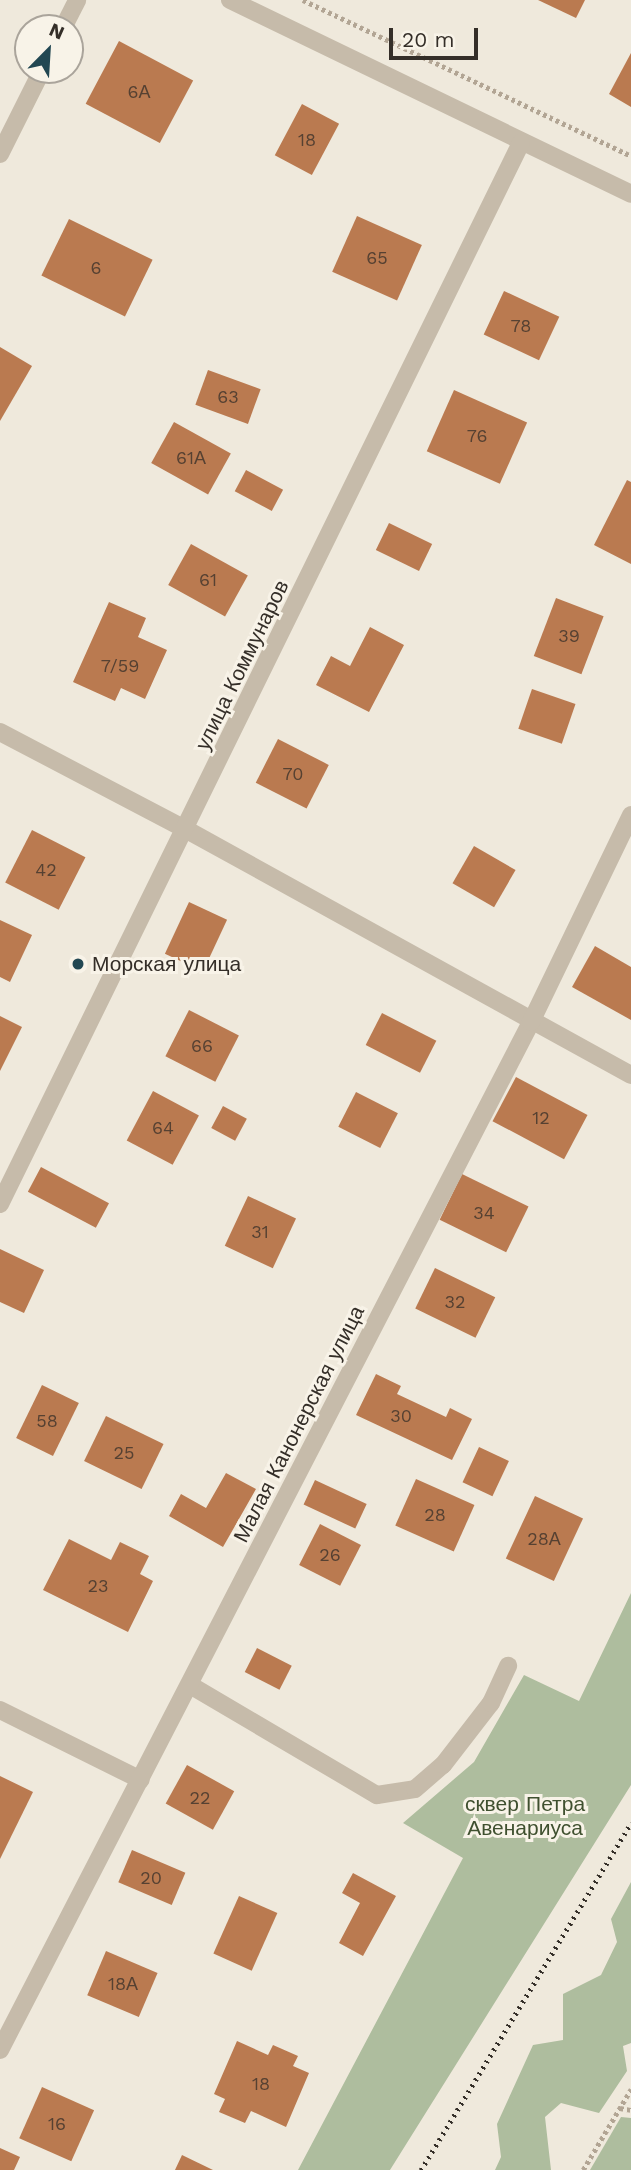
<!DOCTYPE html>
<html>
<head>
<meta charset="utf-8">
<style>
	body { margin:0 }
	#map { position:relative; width:631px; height:2170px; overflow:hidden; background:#efe9dc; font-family:"Work Sans",sans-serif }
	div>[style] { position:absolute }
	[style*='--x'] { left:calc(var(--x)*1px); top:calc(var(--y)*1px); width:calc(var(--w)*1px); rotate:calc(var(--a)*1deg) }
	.green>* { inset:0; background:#aebd9e }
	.building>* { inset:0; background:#ba7a50; transform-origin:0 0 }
	.path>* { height:4.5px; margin-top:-2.25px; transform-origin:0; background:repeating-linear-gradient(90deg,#b2a594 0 3.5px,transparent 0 7px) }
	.minor>* { height:18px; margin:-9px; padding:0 9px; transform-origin:9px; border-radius:9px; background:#c6bbaa }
	.rail>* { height:5px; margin-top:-2.5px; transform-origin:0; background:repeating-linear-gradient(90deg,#342e28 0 2px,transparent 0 7px) }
	.dots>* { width:19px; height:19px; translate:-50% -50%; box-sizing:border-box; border:4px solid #f8f3e8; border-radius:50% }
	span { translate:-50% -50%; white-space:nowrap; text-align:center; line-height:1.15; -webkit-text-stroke:6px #f8f3e8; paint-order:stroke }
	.number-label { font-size:18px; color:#564132 }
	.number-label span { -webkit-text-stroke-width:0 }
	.street-label { font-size:21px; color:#342e28 }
	.poi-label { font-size:21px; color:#342e28 }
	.left { translate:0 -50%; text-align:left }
	.park-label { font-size:21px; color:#3f502f }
	.north { position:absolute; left:14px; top:14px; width:70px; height:70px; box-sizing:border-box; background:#f8f3e8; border:2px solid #aaa49b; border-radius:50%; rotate:24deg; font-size:19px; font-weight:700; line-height:28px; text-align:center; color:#342e28 }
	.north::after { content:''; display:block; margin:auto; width:24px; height:32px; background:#224752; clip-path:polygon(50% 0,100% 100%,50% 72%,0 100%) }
	.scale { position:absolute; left:389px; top:28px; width:89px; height:32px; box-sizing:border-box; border:4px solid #342e28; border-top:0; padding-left:9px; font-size:21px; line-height:24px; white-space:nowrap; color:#342e28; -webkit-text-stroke:5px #f8f3e8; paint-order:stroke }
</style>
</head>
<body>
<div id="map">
	<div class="green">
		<i style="clip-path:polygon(631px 1593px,631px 1785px,390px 2170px,298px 2170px,463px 1858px,403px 1823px,474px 1762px,524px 1675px,579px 1701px)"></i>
		<i style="clip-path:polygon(631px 1882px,631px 2043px,623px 2046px,627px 2071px,599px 2113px,561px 2103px,545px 2117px,551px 2170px,495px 2170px,501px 2157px,497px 2124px,533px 2045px,563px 2040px,563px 1994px,601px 1975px,617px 1942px,611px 1919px)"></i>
		<i style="clip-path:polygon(621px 2117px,631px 2118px,631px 2170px,590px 2170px)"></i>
	</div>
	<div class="building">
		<i style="clip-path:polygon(538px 0,585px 0,576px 18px)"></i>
		<i style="left:119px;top:41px;width:84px;height:71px;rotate:28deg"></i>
		<i style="clip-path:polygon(631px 53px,631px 107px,609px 94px)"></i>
		<i style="left:302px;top:104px;width:42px;height:58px;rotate:28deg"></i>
		<i style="left:357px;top:216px;width:71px;height:61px;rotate:24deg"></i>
		<i style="left:69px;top:219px;width:93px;height:63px;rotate:26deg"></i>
		<i style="left:504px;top:291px;width:61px;height:48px;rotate:25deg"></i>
		<i style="clip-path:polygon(0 347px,32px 366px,0 421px)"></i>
		<i style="left:208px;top:370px;width:56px;height:37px;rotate:20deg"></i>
		<i style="left:454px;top:390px;width:80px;height:67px;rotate:24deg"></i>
		<i style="left:174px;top:422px;width:65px;height:47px;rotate:29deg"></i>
		<i style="left:246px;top:470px;width:42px;height:24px;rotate:28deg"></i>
		<i style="clip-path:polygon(627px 480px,631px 482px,631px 564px,594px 545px)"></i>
		<i style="left:389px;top:523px;width:48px;height:30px;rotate:26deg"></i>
		<i style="left:191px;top:544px;width:65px;height:47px;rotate:29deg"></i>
		<i style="left:556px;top:598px;width:51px;height:62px;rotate:21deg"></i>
		<i style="clip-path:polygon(109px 602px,146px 618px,138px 637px,167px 650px,145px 699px,121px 688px,115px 701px,73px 682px)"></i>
		<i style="clip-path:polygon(370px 627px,404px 645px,369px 712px,316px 685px,331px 656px,350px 666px)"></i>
		<i style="left:532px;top:689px;width:46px;height:42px;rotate:19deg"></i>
		<i style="left:278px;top:739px;width:57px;height:49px;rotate:27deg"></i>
		<i style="left:32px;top:830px;width:60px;height:59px;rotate:27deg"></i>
		<i style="left:474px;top:846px;width:48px;height:43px;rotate:30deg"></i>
		<i style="left:189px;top:902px;width:42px;height:57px;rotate:25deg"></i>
		<i style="clip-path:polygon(0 920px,32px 935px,10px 982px,0 977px)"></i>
		<i style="clip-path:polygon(595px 946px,631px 967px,631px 1020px,572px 987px)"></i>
		<i style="left:189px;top:1010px;width:56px;height:52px;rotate:27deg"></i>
		<i style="left:382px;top:1013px;width:61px;height:36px;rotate:27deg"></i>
		<i style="clip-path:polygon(0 1016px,22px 1027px,0 1071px)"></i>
		<i style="left:516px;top:1077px;width:81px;height:50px;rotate:28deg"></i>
		<i style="left:153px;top:1091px;width:52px;height:56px;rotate:28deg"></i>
		<i style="left:356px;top:1092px;width:47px;height:39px;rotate:27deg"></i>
		<i style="left:223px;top:1106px;width:27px;height:25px;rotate:28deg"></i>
		<i style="left:41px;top:1167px;width:77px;height:28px;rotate:28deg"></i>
		<i style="left:462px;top:1174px;width:74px;height:51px;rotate:26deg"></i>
		<i style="left:248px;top:1196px;width:53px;height:55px;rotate:25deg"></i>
		<i style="clip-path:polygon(0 1249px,44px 1270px,24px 1313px,0 1302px)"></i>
		<i style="left:435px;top:1268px;width:67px;height:45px;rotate:26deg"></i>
		<i style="clip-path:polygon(376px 1374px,401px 1386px,397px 1394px,446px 1417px,450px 1408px,472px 1419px,452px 1460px,356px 1415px)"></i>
		<i style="left:42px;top:1385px;width:41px;height:59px;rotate:26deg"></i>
		<i style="left:106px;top:1416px;width:64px;height:50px;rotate:26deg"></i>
		<i style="left:479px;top:1447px;width:33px;height:39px;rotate:25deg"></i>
		<i style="clip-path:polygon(226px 1473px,256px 1489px,223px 1547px,169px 1516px,181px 1494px,206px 1508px)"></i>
		<i style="left:416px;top:1479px;width:64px;height:51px;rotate:24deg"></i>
		<i style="left:315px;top:1480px;width:57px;height:27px;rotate:25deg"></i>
		<i style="left:535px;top:1496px;width:53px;height:69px;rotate:25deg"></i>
		<i style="left:320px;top:1524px;width:46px;height:46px;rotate:27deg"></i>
		<i style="clip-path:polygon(69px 1539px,111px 1560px,120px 1542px,149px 1556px,140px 1574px,153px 1581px,128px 1632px,43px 1590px)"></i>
		<i style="left:257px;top:1648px;width:39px;height:27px;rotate:27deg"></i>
		<i style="left:187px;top:1765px;width:54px;height:44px;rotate:29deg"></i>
		<i style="clip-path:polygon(0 1776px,33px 1792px,0 1859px)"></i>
		<i style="left:132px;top:1850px;width:58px;height:35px;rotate:23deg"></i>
		<i style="clip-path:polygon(353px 1873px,396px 1896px,363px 1956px,339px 1943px,360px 1903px,342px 1893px)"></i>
		<i style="left:239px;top:1896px;width:42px;height:63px;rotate:24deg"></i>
		<i style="left:106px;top:1951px;width:56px;height:48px;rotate:23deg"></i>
		<i style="clip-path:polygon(237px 2041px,268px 2055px,273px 2045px,298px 2056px,293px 2066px,309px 2073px,286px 2127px,251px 2111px,245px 2123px,219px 2112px,225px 2099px,214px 2094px)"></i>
		<i style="left:42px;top:2087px;width:57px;height:56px;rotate:24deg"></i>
		<i style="clip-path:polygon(0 2148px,20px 2157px,14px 2170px,0 2170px)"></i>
		<i style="clip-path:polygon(182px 2155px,213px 2170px,175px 2170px)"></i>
	</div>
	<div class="path">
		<i style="--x:303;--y:0;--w:363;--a:25.4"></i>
		<i style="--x:620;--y:2108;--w:11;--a:10"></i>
		<i style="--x:583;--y:2170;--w:94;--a:-59.3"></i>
	</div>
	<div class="minor">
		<i style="--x:230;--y:0;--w:445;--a:25.8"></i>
		<i style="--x:63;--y:28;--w:31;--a:-63"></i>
		<i style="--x:0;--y:154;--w:94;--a:-63.4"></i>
		<i style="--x:0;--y:732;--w:211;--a:27.7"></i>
		<i style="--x:187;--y:830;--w:507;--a:28.89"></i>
		<i style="--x:0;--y:1204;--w:1182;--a:-63.85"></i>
		<i style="--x:190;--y:1685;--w:217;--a:30.5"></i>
		<i style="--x:377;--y:1795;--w:38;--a:-9"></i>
		<i style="--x:415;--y:1789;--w:37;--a:-41"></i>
		<i style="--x:443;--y:1765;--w:78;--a:-52.3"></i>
		<i style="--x:491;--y:1703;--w:41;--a:-65.3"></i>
		<i style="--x:0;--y:1710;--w:157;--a:26.4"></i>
		<i style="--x:0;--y:2050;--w:1157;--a:-62.68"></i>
		<i style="--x:531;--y:1022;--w:230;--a:-64.2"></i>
	</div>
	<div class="rail">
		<i style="--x:421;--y:2170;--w:406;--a:-58.8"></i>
	</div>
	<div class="dots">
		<i style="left:78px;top:964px;background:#224752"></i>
	</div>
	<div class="number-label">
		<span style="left:139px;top:92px">6А</span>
		<span style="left:307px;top:140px">18</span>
		<span style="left:377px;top:258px">65</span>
		<span style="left:96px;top:268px">6</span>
		<span style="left:521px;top:326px">78</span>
		<span style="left:228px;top:397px">63</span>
		<span style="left:477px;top:436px">76</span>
		<span style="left:191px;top:458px">61А</span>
		<span style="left:208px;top:580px">61</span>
		<span style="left:569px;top:636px">39</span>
		<span style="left:120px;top:666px">7/59</span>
		<span style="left:293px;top:774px">70</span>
		<span style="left:46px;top:870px">42</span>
		<span style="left:202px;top:1046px">66</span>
		<span style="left:541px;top:1118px">12</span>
		<span style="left:163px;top:1128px">64</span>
		<span style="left:484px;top:1213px">34</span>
		<span style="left:260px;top:1232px">31</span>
		<span style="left:455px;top:1302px">32</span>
		<span style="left:401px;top:1416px">30</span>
		<span style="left:47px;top:1421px">58</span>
		<span style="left:124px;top:1453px">25</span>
		<span style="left:435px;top:1515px">28</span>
		<span style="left:544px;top:1539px">28А</span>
		<span style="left:330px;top:1555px">26</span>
		<span style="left:98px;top:1586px">23</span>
		<span style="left:200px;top:1798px">22</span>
		<span style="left:151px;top:1878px">20</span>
		<span style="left:123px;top:1984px">18А</span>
		<span style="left:261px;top:2084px">18</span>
		<span style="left:57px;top:2124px">16</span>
	</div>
	<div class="street-label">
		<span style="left:242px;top:665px;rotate:-64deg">улица Коммунаров</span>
		<span style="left:299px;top:1424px;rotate:-63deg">Малая Канонерская улица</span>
	</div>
	<div class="poi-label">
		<span class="left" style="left:92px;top:964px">Морская улица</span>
	</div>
	<div class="park-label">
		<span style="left:525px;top:1816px">сквер Петра<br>Авенариуса</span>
	</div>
	<div class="north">N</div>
	<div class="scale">20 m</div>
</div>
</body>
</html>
